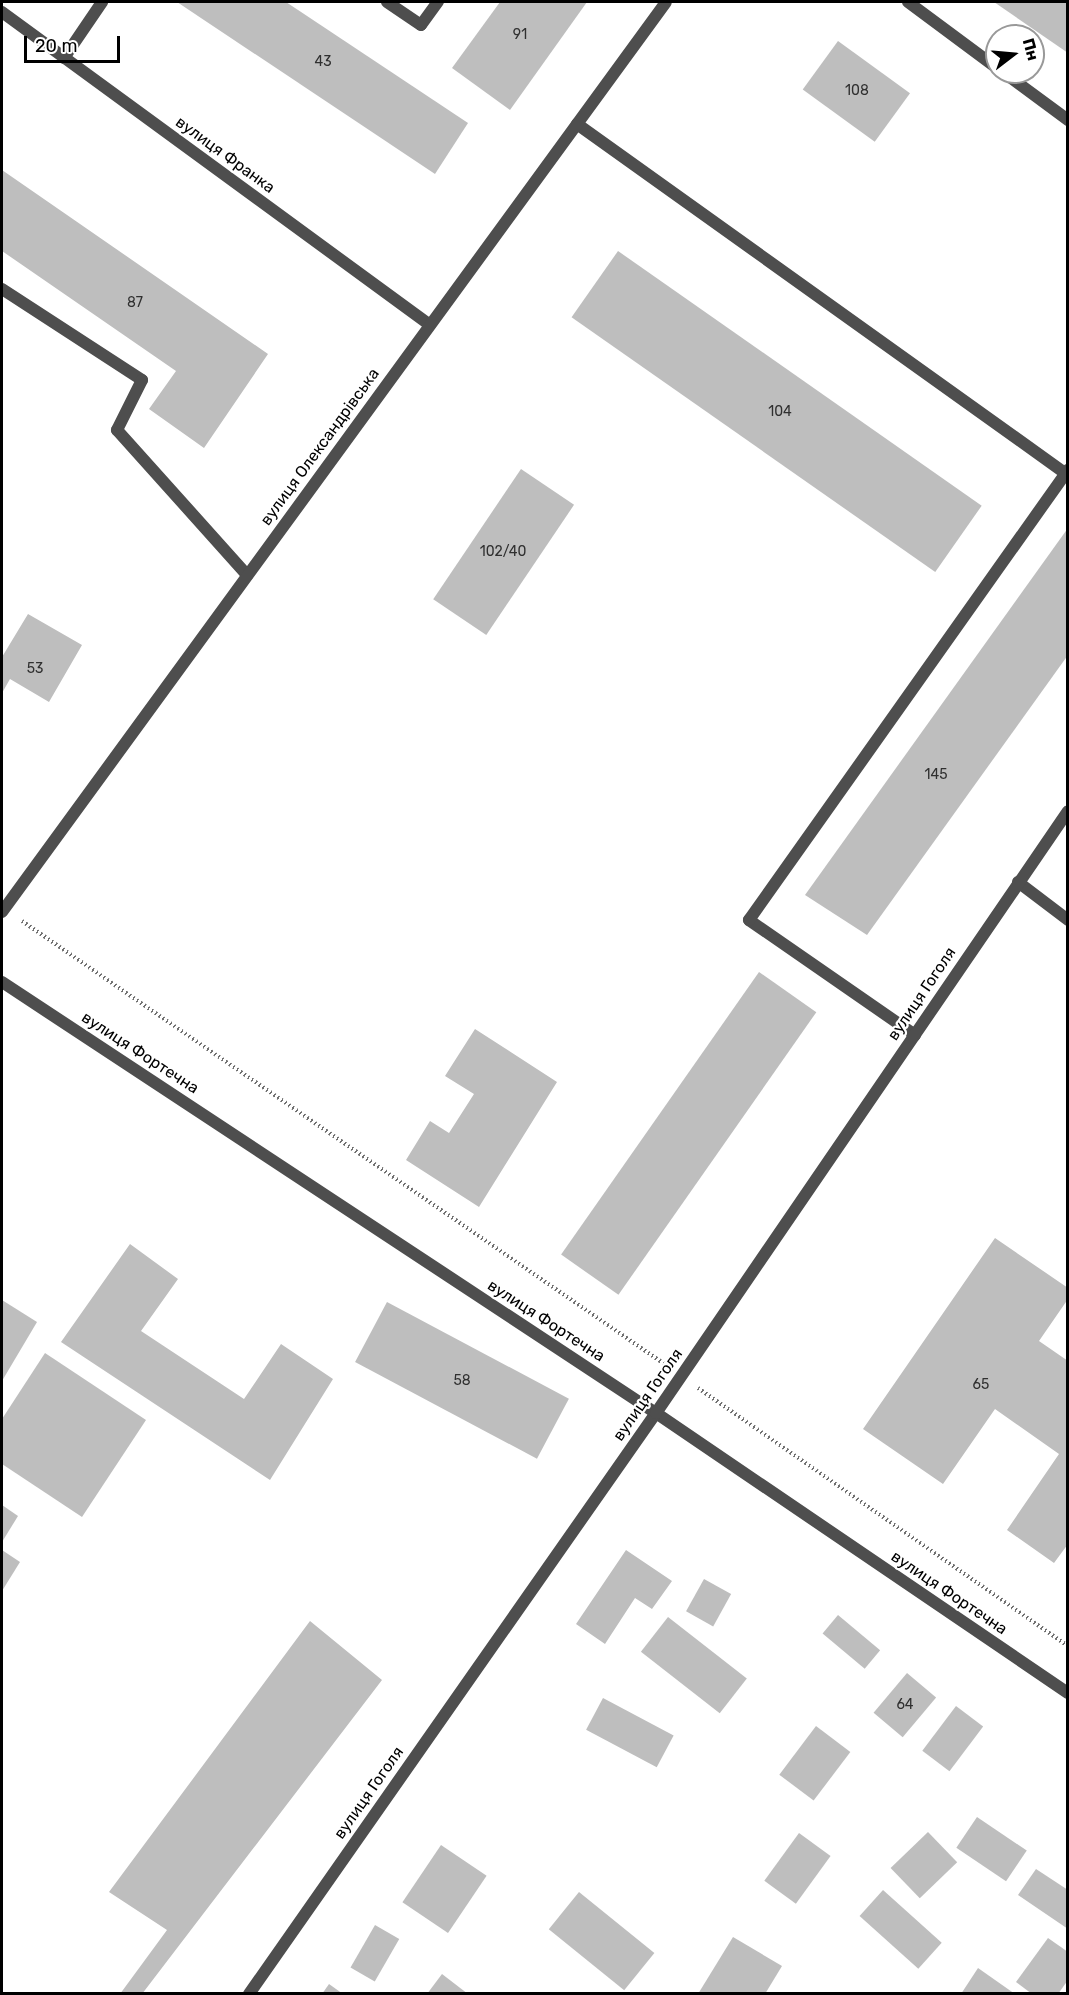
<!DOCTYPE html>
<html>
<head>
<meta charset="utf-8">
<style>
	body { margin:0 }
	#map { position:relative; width:1069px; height:1995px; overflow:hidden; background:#fff; font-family:Rubik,sans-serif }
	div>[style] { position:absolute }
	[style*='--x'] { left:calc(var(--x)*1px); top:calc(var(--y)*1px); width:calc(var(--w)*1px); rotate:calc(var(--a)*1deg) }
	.building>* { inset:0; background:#bebebe; transform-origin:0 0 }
	.path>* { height:4px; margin-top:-2px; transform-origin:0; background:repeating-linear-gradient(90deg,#707070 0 1.5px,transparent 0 4.5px) }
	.service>* { height:12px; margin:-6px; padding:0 6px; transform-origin:6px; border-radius:6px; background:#4e4e4e }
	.minor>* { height:12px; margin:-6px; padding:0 6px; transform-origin:6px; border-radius:6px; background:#4e4e4e }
	.tertiary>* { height:12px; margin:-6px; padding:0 6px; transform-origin:6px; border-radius:6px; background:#4e4e4e }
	span { translate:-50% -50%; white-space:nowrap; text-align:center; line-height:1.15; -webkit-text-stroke:4.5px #fff; paint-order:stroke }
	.number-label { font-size:14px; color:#303030 }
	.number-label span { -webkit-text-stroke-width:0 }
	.street-label { font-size:16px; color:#000 }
	.frame { position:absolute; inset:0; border:3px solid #000; pointer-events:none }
	.north { position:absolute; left:985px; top:24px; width:60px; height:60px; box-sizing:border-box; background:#fff; border:2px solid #999; border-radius:50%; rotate:74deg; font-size:16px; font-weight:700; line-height:24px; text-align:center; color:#000 }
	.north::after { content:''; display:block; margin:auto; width:21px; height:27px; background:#000; clip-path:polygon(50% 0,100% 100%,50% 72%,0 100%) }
	.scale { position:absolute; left:24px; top:36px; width:96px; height:27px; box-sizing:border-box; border:3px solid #000; border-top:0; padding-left:8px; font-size:18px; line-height:21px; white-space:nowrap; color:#000; -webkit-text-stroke:4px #fff; paint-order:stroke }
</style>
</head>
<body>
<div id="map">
	<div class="building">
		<i style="clip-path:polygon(177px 2px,286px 2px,468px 123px,435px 174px)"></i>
		<i style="clip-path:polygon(500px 2px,587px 2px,510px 110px,452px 68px)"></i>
		<i style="clip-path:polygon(994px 2px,1068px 2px,1068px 53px)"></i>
		<i style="left:838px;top:41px;width:89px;height:60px;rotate:36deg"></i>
		<i style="clip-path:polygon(2px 170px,268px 354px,204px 448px,149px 409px,176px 371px,2px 251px)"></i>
		<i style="left:618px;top:251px;width:444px;height:81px;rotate:35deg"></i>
		<i style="left:521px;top:469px;width:64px;height:157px;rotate:34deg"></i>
		<i style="clip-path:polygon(1068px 528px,1068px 655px,867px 935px,805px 895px)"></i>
		<i style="clip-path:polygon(28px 614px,82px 645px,49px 702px,10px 679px,2px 693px,2px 657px)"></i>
		<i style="left:759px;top:972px;width:70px;height:345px;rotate:35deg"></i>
		<i style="clip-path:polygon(475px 1029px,557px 1082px,479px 1207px,406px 1160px,430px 1121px,449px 1133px,474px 1094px,445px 1076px)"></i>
		<i style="clip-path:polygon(995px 1238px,1068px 1288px,1068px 1299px,1039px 1341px,1068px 1361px,1068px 1544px,1054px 1563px,1007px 1530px,1059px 1454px,995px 1409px,943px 1484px,863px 1429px)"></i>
		<i style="clip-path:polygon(130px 1244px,178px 1279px,141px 1331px,244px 1399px,281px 1344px,333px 1379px,270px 1480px,61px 1342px)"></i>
		<i style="clip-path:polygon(2px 1300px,37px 1322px,2px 1381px)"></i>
		<i style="left:387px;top:1302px;width:206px;height:68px;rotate:28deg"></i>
		<i style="clip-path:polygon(45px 1353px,146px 1420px,82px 1517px,2px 1464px,2px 1419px)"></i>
		<i style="clip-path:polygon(2px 1505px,18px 1516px,2px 1542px)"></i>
		<i style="clip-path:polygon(2px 1550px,20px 1562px,2px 1591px)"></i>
		<i style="clip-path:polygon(626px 1550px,672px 1581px,652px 1609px,635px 1598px,605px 1644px,576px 1624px)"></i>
		<i style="left:704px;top:1579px;width:31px;height:37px;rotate:29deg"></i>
		<i style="left:838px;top:1615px;width:55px;height:24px;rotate:40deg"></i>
		<i style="left:668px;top:1617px;width:100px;height:44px;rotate:38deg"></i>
		<i style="clip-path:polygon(310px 1621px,382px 1680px,142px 1994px,120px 1994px,167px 1930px,109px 1892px)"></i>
		<i style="left:907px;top:1673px;width:38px;height:52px;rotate:40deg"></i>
		<i style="left:603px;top:1698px;width:80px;height:36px;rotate:28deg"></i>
		<i style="left:956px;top:1706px;width:34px;height:56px;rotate:37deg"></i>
		<i style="left:816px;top:1726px;width:43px;height:61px;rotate:37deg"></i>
		<i style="left:977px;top:1817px;width:60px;height:37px;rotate:34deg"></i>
		<i style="left:928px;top:1832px;width:42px;height:52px;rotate:46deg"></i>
		<i style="left:799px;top:1833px;width:39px;height:59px;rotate:36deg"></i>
		<i style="left:441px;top:1845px;width:55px;height:69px;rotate:34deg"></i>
		<i style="clip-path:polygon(1036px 1869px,1068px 1890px,1068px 1929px,1018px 1895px)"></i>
		<i style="left:883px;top:1890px;width:79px;height:35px;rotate:42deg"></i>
		<i style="left:579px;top:1892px;width:97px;height:48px;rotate:39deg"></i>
		<i style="left:375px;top:1925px;width:28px;height:49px;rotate:30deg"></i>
		<i style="clip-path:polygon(733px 1937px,782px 1966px,765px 1994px,698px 1994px)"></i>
		<i style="clip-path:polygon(1048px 1938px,1068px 1952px,1068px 1980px,1058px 1994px,1032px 1994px,1016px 1982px)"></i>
		<i style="clip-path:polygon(978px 1968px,1015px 1994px,961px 1994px)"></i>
		<i style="clip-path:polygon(442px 1974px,468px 1994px,427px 1994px)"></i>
		<i style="clip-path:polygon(329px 1984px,343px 1994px,322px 1994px)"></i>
	</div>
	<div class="path">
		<i style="--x:22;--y:921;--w:779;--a:34.59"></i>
		<i style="--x:698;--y:1388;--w:451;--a:34.9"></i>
	</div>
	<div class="service">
		<i style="--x:387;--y:2;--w:41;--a:34.1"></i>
		<i style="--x:421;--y:25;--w:29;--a:-54"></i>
		<i style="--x:908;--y:2;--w:111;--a:36.6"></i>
		<i style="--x:64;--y:58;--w:68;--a:-55.8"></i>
		<i style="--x:1003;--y:72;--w:81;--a:36.4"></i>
		<i style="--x:577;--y:124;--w:600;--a:35.57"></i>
		<i style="--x:2;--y:289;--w:167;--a:33"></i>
		<i style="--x:142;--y:380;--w:56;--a:116.6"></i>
		<i style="--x:117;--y:430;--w:195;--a:48.1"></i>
		<i style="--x:1018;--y:882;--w:63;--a:37.2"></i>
		<i style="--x:915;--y:1035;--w:202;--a:-145.3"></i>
		<i style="--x:749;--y:920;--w:552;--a:-54.67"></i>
	</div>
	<div class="minor">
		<i style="--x:2;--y:12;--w:530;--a:36.18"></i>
		<i style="--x:2;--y:912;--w:1126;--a:-53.88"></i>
	</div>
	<div class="tertiary">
		<i style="--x:2;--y:982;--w:783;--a:33.39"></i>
		<i style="--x:656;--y:1413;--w:498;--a:34.2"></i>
		<i style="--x:249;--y:1994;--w:709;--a:-54.99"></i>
		<i style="--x:656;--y:1413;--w:729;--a:-55.61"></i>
	</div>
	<div class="number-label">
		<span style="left:520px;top:35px">91</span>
		<span style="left:323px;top:62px">43</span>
		<span style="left:857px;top:91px">108</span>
		<span style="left:135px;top:303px">87</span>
		<span style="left:780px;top:412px">104</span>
		<span style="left:503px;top:552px">102/40</span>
		<span style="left:35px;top:669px">53</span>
		<span style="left:936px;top:775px">145</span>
		<span style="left:462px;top:1381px">58</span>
		<span style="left:981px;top:1385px">65</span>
		<span style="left:905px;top:1705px">64</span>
	</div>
	<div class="street-label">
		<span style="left:225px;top:155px;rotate:36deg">вулиця Франка</span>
		<span style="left:320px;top:447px;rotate:-54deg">вулиця Олександрівська</span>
		<span style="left:922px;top:994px;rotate:-56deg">вулиця Гоголя</span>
		<span style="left:140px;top:1053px;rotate:33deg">вулиця Фортечна</span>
		<span style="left:546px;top:1321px;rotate:33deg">вулиця Фортечна</span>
		<span style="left:648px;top:1395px;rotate:-55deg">вулиця Гоголя</span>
		<span style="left:949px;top:1593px;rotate:34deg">вулиця Фортечна</span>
		<span style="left:369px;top:1793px;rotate:-55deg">вулиця Гоголя</span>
	</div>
	<div class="frame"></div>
	<div class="north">Пн</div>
	<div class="scale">20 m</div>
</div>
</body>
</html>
